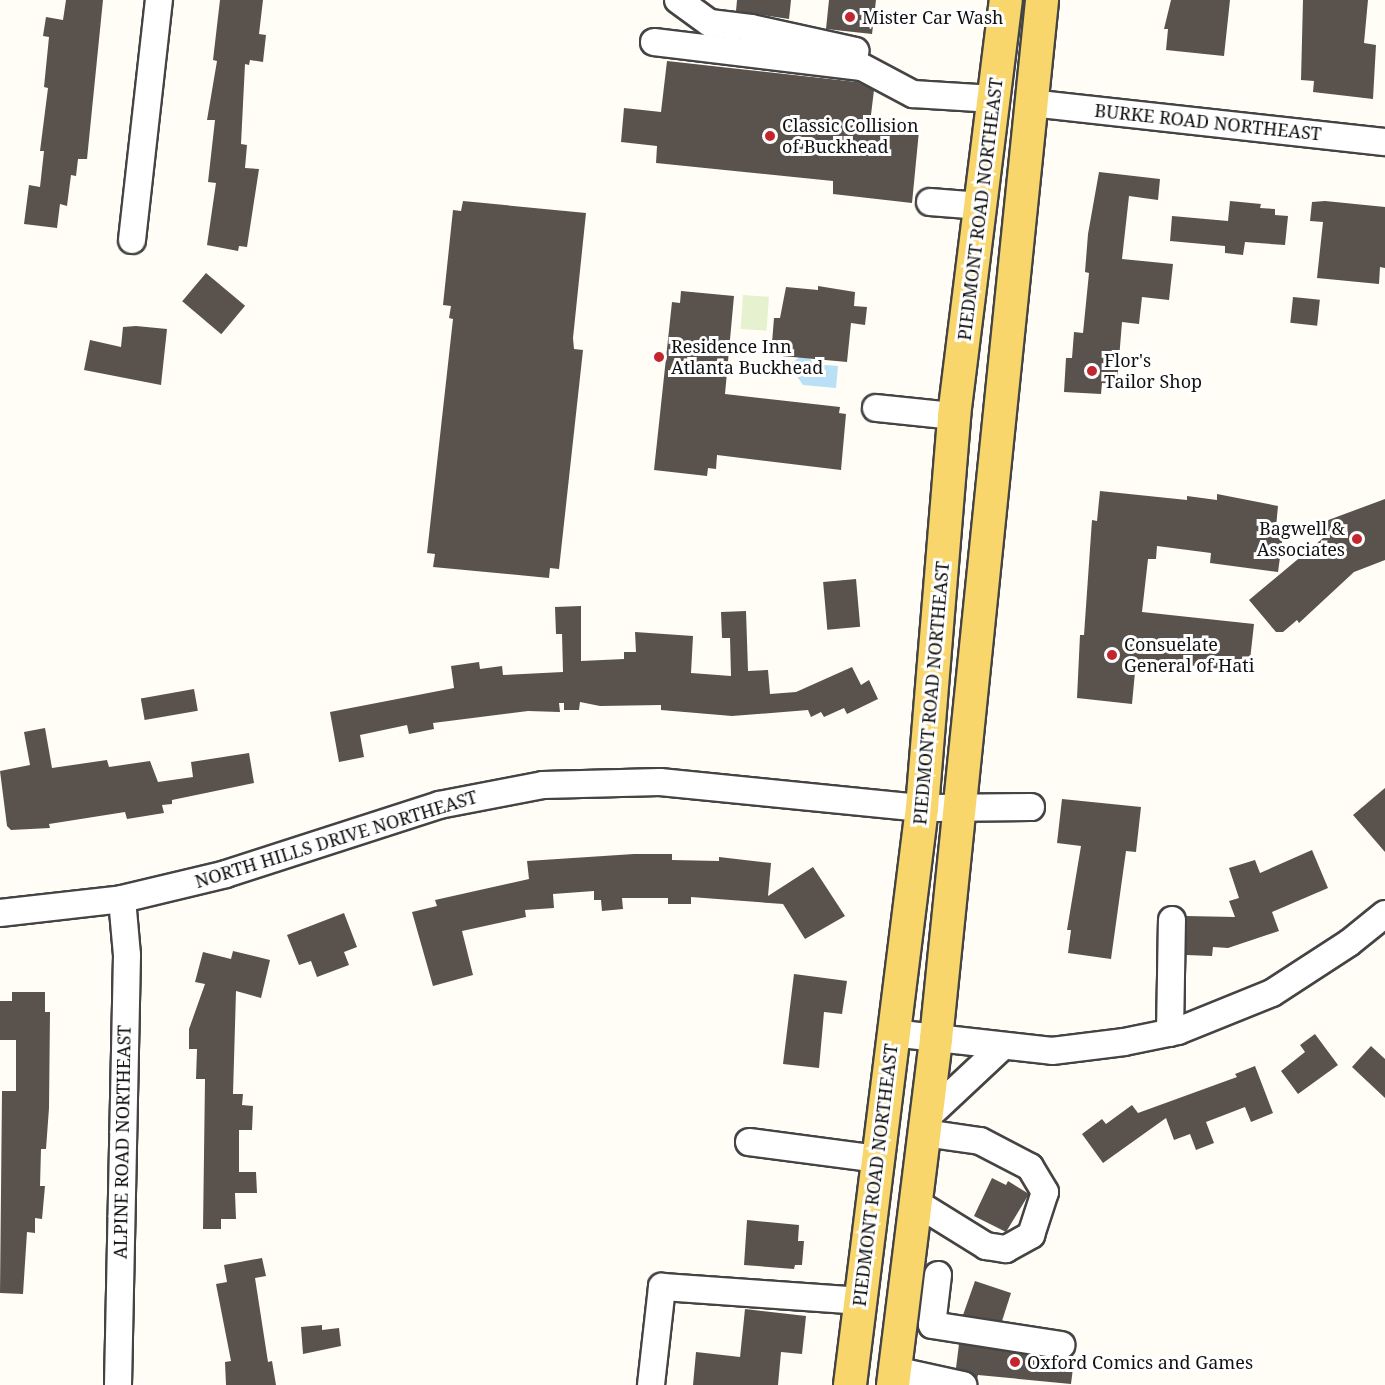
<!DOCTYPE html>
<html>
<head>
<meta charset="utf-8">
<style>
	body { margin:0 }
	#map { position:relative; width:1385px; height:1385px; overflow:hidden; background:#fffdf5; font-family:"Noto Serif",serif }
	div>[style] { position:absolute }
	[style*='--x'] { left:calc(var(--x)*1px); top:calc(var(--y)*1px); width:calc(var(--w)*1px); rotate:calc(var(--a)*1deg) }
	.pitch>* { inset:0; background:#e6f2cf; transform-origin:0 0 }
	.water>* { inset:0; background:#b9e0f7 }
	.building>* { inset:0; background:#5a524d; transform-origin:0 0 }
	.roads { filter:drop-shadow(2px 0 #444) drop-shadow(-2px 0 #444) drop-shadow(0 2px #444) drop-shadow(0 -2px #444) }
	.minor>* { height:26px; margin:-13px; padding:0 13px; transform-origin:13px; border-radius:13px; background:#fff }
	.major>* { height:32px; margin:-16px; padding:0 16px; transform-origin:16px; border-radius:16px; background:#f9d66b }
	.dots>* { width:16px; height:16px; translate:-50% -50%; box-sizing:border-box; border:3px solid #fff; border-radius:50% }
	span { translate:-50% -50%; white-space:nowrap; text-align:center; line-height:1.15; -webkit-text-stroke:6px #fff; paint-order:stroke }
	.poi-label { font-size:18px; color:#111 }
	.left { translate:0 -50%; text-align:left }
	.right { translate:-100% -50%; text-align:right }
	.street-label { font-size:18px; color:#111 }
</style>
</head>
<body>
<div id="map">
	<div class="pitch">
		<i style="left:743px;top:295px;width:26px;height:34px;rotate:4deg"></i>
	</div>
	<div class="water">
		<i style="clip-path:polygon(801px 356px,809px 356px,813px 364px,838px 366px,836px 388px,803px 385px,789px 365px)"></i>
	</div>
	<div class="building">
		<i style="clip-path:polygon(66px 0,103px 0,87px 159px,78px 159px,76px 176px,71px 175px,67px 206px,60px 204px,57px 228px,24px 224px,29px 185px,40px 187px,44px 151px,40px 151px,48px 88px,44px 87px,49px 37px,43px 36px,46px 17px,63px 20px)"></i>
		<i style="clip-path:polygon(220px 0,263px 0,259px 34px,266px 35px,263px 62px,250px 60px,249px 65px,245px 64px,241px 144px,247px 145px,245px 168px,259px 169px,247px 247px,239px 246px,238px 251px,207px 245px,216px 183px,208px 182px,215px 120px,207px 120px,217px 61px,213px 60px)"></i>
		<i style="clip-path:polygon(737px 0,791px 0,789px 19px,736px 11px)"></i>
		<i style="clip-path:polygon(829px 0,876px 0,872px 34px,826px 29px)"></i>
		<i style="clip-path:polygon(1171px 0,1230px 0,1224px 56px,1166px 50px,1168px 29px,1164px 29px)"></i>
		<i style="clip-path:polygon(1303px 0,1368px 0,1364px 43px,1376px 45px,1373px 99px,1313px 92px,1314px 81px,1301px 80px)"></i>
		<i style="clip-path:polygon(667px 61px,857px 82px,874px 90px,870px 123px,919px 131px,912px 203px,833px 194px,833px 181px,656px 163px,657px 146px,621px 142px,624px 108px,661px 112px)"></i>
		<i style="clip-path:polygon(1099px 172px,1160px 179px,1158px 200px,1129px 196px,1122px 259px,1173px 264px,1169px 300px,1142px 297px,1139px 324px,1122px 322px,1117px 384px,1102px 383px,1101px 394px,1064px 392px,1066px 358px,1072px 358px,1074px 332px,1083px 333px,1089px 273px,1085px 272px,1088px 234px)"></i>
		<i style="clip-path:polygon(463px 201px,586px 213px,573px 338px,574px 349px,583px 350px,559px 569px,550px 568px,549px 578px,433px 567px,435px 554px,427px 553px,453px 319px,449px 318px,451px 306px,443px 305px,453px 210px,461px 211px)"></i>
		<i style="clip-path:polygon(1230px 201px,1261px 204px,1260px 208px,1275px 209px,1275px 215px,1288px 216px,1285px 245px,1245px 242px,1243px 255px,1225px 253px,1225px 246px,1170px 241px,1172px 216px,1228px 221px)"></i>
		<i style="clip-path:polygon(1325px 201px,1385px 207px,1385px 268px,1380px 267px,1379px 284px,1317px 278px,1323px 222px,1310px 221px,1312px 202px)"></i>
		<i style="left:206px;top:273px;width:51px;height:37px;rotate:40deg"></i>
		<i style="clip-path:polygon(818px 286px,855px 292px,854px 306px,867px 307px,865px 325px,851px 323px,847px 362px,771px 355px,774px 318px,780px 318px,786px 287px,818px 290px)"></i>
		<i style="clip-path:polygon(681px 291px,734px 296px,725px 394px,840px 407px,839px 413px,846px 414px,841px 470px,717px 455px,716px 469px,708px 468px,707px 476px,654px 470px,672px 302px,680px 303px)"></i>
		<i style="left:1293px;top:297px;width:27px;height:26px;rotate:6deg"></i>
		<i style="clip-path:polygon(136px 326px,167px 329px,161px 385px,84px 370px,90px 340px,121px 347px,123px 327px)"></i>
		<i style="clip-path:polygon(1100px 491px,1187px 500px,1187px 496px,1217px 500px,1217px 494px,1278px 506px,1276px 527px,1284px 528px,1278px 572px,1210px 563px,1211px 553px,1157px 546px,1156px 559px,1148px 559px,1142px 612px,1254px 624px,1249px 669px,1225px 666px,1224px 670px,1146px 659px,1145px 673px,1135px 672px,1132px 704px,1077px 698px,1080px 635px,1084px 635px,1092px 520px,1097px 521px)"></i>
		<i style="clip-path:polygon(1385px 499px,1385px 560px,1354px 572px,1299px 623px,1297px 620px,1283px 632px,1276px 632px,1249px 600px,1328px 534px,1323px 522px)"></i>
		<i style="left:856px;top:579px;width:48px;height:33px;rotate:85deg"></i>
		<i style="clip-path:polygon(581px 606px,581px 661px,624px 659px,624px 652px,636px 652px,635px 632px,693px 636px,691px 673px,731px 676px,730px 638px,722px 638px,721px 612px,746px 611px,748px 671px,768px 670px,770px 694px,796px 692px,852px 667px,861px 685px,869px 680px,878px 699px,847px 714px,844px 708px,824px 717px,821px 712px,811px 717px,808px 710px,732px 716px,661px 710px,661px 705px,600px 706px,580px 702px,579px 710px,564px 710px,564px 703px,559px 703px,560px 712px,528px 711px,433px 723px,434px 729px,409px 734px,407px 725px,360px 735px,364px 757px,339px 762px,330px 712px,454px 688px,451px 666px,479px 662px,480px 669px,502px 666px,503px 675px,563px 672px,562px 634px,556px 634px,555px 607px)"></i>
		<i style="left:194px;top:689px;width:22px;height:54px;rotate:80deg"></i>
		<i style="clip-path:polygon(45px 728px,52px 768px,107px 760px,109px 767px,150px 761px,158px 782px,193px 777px,191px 762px,249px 753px,254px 783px,172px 800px,172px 804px,162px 805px,164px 813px,127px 819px,125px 812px,49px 824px,50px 828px,11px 830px,7px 826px,0 771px,30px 765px,24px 732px)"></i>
		<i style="clip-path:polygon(1385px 788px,1385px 852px,1353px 815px)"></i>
		<i style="clip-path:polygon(1062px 799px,1141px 807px,1136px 852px,1126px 851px,1111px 959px,1068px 953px,1071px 930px,1067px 930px,1081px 846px,1057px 843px)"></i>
		<i style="clip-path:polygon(1312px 850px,1328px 888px,1272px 912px,1279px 931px,1228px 948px,1213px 947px,1212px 956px,1186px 955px,1186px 916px,1235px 917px,1229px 901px,1239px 898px,1229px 868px,1255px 860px,1260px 873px)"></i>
		<i style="clip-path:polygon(634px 854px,672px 854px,672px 860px,719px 861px,719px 857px,771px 863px,768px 896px,813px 867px,845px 916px,805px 939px,783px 904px,691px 897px,691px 904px,668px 904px,668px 898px,622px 898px,623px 909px,602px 911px,601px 900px,594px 900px,594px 891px,553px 894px,554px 908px,525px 910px,526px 917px,462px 931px,473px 975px,433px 986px,412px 912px,437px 906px,435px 900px,529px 879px,527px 861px)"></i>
		<i style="clip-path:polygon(344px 913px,357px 947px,344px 952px,349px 965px,317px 977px,311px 961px,299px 965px,287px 935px)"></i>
		<i style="clip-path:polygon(233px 951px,270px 960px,261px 998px,236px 991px,233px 1094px,243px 1094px,242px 1105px,253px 1106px,252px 1130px,239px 1130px,239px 1172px,256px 1172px,257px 1193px,235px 1193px,236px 1219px,221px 1219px,221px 1229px,203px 1229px,205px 1079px,196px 1079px,197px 1049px,189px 1049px,189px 1029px,205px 984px,195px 982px,203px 952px,231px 959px)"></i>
		<i style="clip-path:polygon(794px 974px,847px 981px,842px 1014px,824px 1012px,819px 1068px,783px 1064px)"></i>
		<i style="clip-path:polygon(12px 992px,45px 992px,45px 1012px,50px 1012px,49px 1108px,46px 1149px,41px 1149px,40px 1186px,45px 1186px,42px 1219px,35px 1218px,35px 1233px,27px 1232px,23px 1294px,0 1293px,2px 1091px,16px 1091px,16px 1040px,0 1040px,0 1001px,12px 1001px)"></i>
		<i style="clip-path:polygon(1315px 1034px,1338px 1065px,1298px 1094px,1281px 1071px,1305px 1052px,1300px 1045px)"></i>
		<i style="clip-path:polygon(1371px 1046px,1385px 1059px,1385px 1098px,1352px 1067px)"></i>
		<i style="clip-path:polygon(1255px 1066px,1273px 1113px,1251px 1122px,1245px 1107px,1206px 1122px,1214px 1143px,1196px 1150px,1190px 1134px,1174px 1140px,1166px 1118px,1103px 1163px,1082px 1134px,1102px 1119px,1106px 1124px,1132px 1105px,1138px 1113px,1237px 1077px,1235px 1074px)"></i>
		<i style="clip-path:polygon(992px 1178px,1006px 1185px,1008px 1181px,1029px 1194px,1006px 1232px,974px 1216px)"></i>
		<i style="clip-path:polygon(747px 1220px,799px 1225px,798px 1241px,804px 1241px,802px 1265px,795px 1265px,794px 1269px,744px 1265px)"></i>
		<i style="clip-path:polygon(262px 1258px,266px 1276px,255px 1278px,268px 1362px,272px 1361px,276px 1385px,226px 1385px,225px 1362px,231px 1361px,216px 1284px,227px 1282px,224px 1265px)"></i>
		<i style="clip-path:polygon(975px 1281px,1011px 1293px,1002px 1321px,963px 1315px)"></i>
		<i style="clip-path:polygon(745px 1309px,806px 1316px,802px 1354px,781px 1352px,778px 1385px,693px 1385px,696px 1352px,740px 1357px)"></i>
		<i style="clip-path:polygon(322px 1325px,322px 1330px,339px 1328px,341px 1346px,303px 1354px,301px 1327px)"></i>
		<i style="clip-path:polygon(959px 1344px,1074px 1360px,1071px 1384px,978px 1375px,977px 1379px,973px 1374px,956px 1368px)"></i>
	</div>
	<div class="roads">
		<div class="minor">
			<i style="--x:678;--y:0;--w:39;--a:36"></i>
			<i style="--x:710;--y:23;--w:41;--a:7"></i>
			<i style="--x:751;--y:28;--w:107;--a:12.4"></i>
			<i style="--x:654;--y:42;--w:209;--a:6.9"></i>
			<i style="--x:862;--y:67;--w:58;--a:27.9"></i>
			<i style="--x:913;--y:94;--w:81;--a:3.5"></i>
			<i style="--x:1031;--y:103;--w:356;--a:6.3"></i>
			<i style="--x:930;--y:202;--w:51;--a:4.5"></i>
			<i style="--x:132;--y:240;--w:242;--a:-83.6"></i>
			<i style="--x:876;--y:408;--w:78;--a:5.9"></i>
			<i style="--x:0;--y:913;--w:123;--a:-6.5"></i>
			<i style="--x:122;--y:899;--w:107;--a:-13.5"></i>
			<i style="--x:226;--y:874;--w:224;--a:-17.9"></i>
			<i style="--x:439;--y:805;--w:106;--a:-10.9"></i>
			<i style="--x:543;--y:785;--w:117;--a:-1.5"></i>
			<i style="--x:660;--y:782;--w:263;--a:5.7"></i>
			<i style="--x:922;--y:808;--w:109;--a:-0.5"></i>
			<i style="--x:892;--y:1033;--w:161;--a:6.4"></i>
			<i style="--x:1052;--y:1051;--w:73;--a:-7.1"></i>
			<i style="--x:1124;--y:1042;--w:55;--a:-11.5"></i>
			<i style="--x:1178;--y:1031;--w:101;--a:-22"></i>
			<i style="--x:1272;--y:993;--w:92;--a:-33"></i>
			<i style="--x:1349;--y:943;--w:46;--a:-38.9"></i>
			<i style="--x:1170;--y:1033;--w:113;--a:-89"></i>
			<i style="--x:926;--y:1118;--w:105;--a:-43.1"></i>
			<i style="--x:749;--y:1142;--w:131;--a:7.5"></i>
			<i style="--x:915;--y:1202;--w:84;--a:31.8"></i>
			<i style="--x:986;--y:1246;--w:20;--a:9"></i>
			<i style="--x:1006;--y:1249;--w:29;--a:-29"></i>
			<i style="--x:1031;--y:1235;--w:45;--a:-72"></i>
			<i style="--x:1045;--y:1192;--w:29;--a:-121"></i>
			<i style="--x:1030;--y:1167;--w:56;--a:-152.5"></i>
			<i style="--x:980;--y:1141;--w:57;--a:-171.9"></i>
			<i style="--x:938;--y:1275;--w:50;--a:96.8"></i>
			<i style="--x:932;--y:1325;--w:131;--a:8.8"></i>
			<i style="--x:894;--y:1370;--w:71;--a:12.3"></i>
			<i style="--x:118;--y:1385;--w:430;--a:-88.8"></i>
			<i style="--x:127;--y:955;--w:56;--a:-95.1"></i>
			<i style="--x:651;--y:1385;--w:99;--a:-83.6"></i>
			<i style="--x:662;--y:1287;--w:198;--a:4"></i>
		</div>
		<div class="major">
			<i style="--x:850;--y:1385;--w:581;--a:-82.89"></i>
			<i style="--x:922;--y:808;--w:393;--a:-85.3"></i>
			<i style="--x:954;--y:416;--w:419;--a:-82.9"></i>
			<i style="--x:893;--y:1385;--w:349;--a:-82.9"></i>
			<i style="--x:936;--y:1039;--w:1044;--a:-84.17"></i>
		</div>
	</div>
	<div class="dots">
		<i style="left:850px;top:17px;background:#c4262e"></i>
		<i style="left:770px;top:136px;background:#c4262e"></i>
		<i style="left:659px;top:357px;background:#c4262e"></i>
		<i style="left:1092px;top:371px;background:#c4262e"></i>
		<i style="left:1357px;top:539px;background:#c4262e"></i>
		<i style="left:1112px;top:655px;background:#c4262e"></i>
		<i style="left:1015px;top:1362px;background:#c4262e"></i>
	</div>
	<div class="poi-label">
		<span class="left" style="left:862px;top:17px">Mister Car Wash</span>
		<span class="left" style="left:782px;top:136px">Classic Collision<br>of Buckhead</span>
		<span class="left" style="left:671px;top:357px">Residence Inn<br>Atlanta Buckhead</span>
		<span class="left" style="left:1104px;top:371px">Flor's<br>Tailor Shop</span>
		<span class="right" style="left:1345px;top:539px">Bagwell &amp;<br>Associates</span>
		<span class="left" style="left:1124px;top:655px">Consuelate<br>General of Hati</span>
		<span class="left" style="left:1027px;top:1362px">Oxford Comics and Games</span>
	</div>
	<div class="street-label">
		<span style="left:1208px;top:122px;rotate:6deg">BURKE ROAD NORTHEAST</span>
		<span style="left:980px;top:209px;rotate:-83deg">PIEDMONT ROAD NORTHEAST</span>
		<span style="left:931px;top:693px;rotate:-85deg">PIEDMONT ROAD NORTHEAST</span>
		<span style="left:336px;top:839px;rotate:-17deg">NORTH HILLS DRIVE NORTHEAST</span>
		<span style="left:122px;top:1142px;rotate:-89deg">ALPINE ROAD NORTHEAST</span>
		<span style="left:875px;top:1175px;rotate:-83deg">PIEDMONT ROAD NORTHEAST</span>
	</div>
</div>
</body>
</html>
